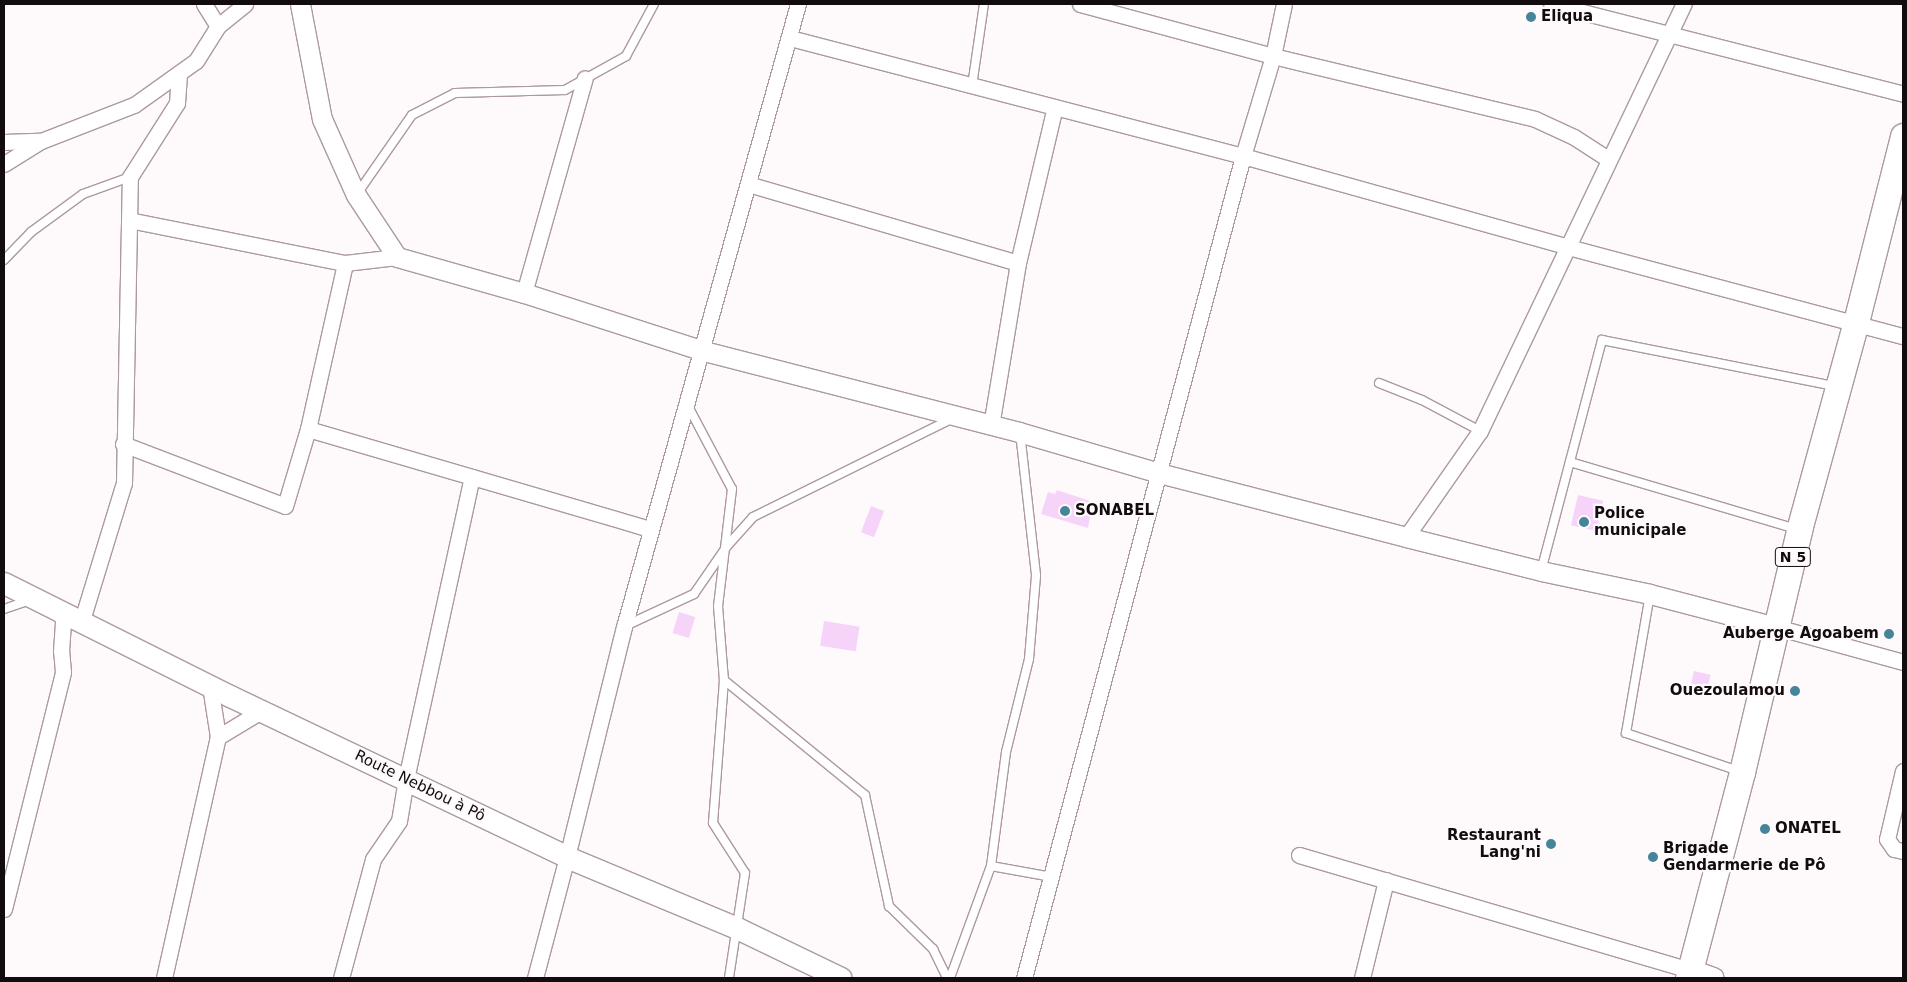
<!DOCTYPE html>
<html>
<head>
<meta charset="utf-8">
<style>
	body { margin:0 }
	#map { position:relative; width:1907px; height:982px; overflow:hidden; background:#fefafc; font-family:"DejaVu Sans",sans-serif }
	div>[style] { position:absolute }
	[style*='--x'] { left:calc(var(--x)*1px); top:calc(var(--y)*1px); width:calc(var(--w)*1px); rotate:calc(var(--a)*1deg) }
	.building>* { inset:0; background:#f6d3f8; transform-origin:0 0 }
	.roads { filter:drop-shadow(1px 0 #ac99a1) drop-shadow(-1px 0 #ac99a1) drop-shadow(0 1px #ac99a1) drop-shadow(0 -1px #ac99a1) }
	.service>* { height:8px; margin:-4px; padding:0 4px; transform-origin:4px; border-radius:4px; background:#fff }
	.minor>* { height:15px; margin:-7.5px; padding:0 7.5px; transform-origin:7.5px; border-radius:7.5px; background:#fff }
	.tertiary>* { height:19px; margin:-9.5px; padding:0 9.5px; transform-origin:9.5px; border-radius:9.5px; background:#fff }
	.secondary>* { height:21px; margin:-10.5px; padding:0 10.5px; transform-origin:10.5px; border-radius:10.5px; background:#fff }
	.trunk>* { height:25px; margin:-12.5px; padding:0 12.5px; transform-origin:12.5px; border-radius:12.5px; background:#fff }
	.dots>* { width:14px; height:14px; translate:-50% -50%; box-sizing:border-box; border:2px solid #fefafc; border-radius:50% }
	span { translate:-50% -50%; white-space:nowrap; text-align:center; line-height:1.15; -webkit-text-stroke:4.5px #fefafc; paint-order:stroke }
	.shield-label span { padding:1px 4px; background:#fefafc; border:1px solid; border-radius:4px; -webkit-text-stroke-width:0 }
	.shield-label { font-size:14px; color:#120c0f; font-weight:700 }
	.poi-label { font-size:15px; color:#120c0f; font-weight:700 }
	.left { translate:0 -50%; text-align:left }
	.right { translate:-100% -50%; text-align:right }
	.street-label { font-size:15px; color:#120c0f }
	.frame { position:absolute; inset:0; border:5px solid #120c0f; pointer-events:none }
</style>
</head>
<body>
<div id="map">
	<div class="building">
		<i style="clip-path:polygon(1057px 490px,1093px 502px,1088px 528px,1041px 514px,1048px 492px,1055px 494px)"></i>
		<i style="left:1578px;top:495px;width:26px;height:31px;rotate:13deg"></i>
		<i style="left:871px;top:506px;width:14px;height:28px;rotate:21deg"></i>
		<i style="left:679px;top:612px;width:17px;height:22px;rotate:17deg"></i>
		<i style="left:824px;top:621px;width:36px;height:25px;rotate:9deg"></i>
		<i style="left:1694px;top:671px;width:17px;height:18px;rotate:13deg"></i>
	</div>
	<div class="roads">
		<div class="service">
			<i style="--x:972;--y:86;--w:83;--a:-81.7"></i>
			<i style="--x:357;--y:194;--w:96;--a:-55.2"></i>
			<i style="--x:412;--y:115;--w:48;--a:-27.1"></i>
			<i style="--x:455;--y:93;--w:110;--a:-1.6"></i>
			<i style="--x:565;--y:90;--w:70;--a:-29.1"></i>
			<i style="--x:626;--y:56;--w:59;--a:-61.7"></i>
			<i style="--x:4;--y:260;--w:39;--a:-46"></i>
			<i style="--x:31;--y:232;--w:64;--a:-36.2"></i>
			<i style="--x:83;--y:194;--w:50;--a:-19.9"></i>
			<i style="--x:1379;--y:383;--w:46;--a:21.6"></i>
			<i style="--x:1422;--y:400;--w:66;--a:28.1"></i>
			<i style="--x:688;--y:406;--w:94;--a:62.1"></i>
			<i style="--x:732;--y:489;--w:118;--a:96.8"></i>
			<i style="--x:718;--y:606;--w:74;--a:85.4"></i>
			<i style="--x:724;--y:680;--w:182;--a:39.2"></i>
			<i style="--x:865;--y:795;--w:114;--a:77.8"></i>
			<i style="--x:889;--y:906;--w:62;--a:44.3"></i>
			<i style="--x:933;--y:949;--w:32;--a:64"></i>
			<i style="--x:1570;--y:462;--w:236;--a:16.5"></i>
			<i style="--x:1541;--y:571;--w:239;--a:-75.2"></i>
			<i style="--x:1602;--y:340;--w:237;--a:11.2"></i>
			<i style="--x:1650;--y:594;--w:141;--a:99.8"></i>
			<i style="--x:1626;--y:733;--w:119;--a:18.6"></i>
			<i style="--x:4;--y:609;--w:28;--a:-19"></i>
			<i style="--x:625;--y:626;--w:76;--a:-24.9"></i>
			<i style="--x:694;--y:594;--w:58;--a:-55.5"></i>
			<i style="--x:727;--y:546;--w:39;--a:-48"></i>
			<i style="--x:753;--y:517;--w:223;--a:-26.3"></i>
			<i style="--x:724;--y:680;--w:143;--a:94.4"></i>
			<i style="--x:713;--y:823;--w:59;--a:57.4"></i>
			<i style="--x:745;--y:873;--w:106;--a:98.7"></i>
			<i style="--x:991;--y:866;--w:115;--a:-82.5"></i>
			<i style="--x:1006;--y:752;--w:96;--a:-76.1"></i>
			<i style="--x:1029;--y:659;--w:84;--a:-85.2"></i>
			<i style="--x:1036;--y:575;--w:143;--a:-96.4"></i>
			<i style="--x:950;--y:978;--w:119;--a:-69.9"></i>
			<i style="--x:991;--y:866;--w:62;--a:10.2"></i>
		</div>
		<div class="minor">
			<i style="--x:204;--y:4;--w:26;--a:58"></i>
			<i style="--x:1080;--y:4;--w:200;--a:15.1"></i>
			<i style="--x:1273;--y:56;--w:269;--a:13.5"></i>
			<i style="--x:1535;--y:119;--w:43;--a:24.8"></i>
			<i style="--x:1574;--y:137;--w:40;--a:32.9"></i>
			<i style="--x:1551;--y:4;--w:363;--a:14.3"></i>
			<i style="--x:790;--y:38;--w:468;--a:14.6"></i>
			<i style="--x:1243;--y:156;--w:337;--a:15.6"></i>
			<i style="--x:1568;--y:247;--w:347;--a:14.9"></i>
			<i style="--x:4;--y:142;--w:35;--a:-2"></i>
			<i style="--x:4;--y:164;--w:44;--a:-31.9"></i>
			<i style="--x:41;--y:141;--w:100;--a:-21.2"></i>
			<i style="--x:134;--y:105;--w:76;--a:-35.4"></i>
			<i style="--x:196;--y:61;--w:41;--a:-57.8"></i>
			<i style="--x:218;--y:26;--w:35;--a:-39"></i>
			<i style="--x:748;--y:184;--w:281;--a:16.3"></i>
			<i style="--x:129;--y:220;--w:220;--a:11.3"></i>
			<i style="--x:345;--y:263;--w:52;--a:-6.6"></i>
			<i style="--x:524;--y:293;--w:223;--a:-74.2"></i>
			<i style="--x:991;--y:426;--w:165;--a:-80.6"></i>
			<i style="--x:1018;--y:263;--w:160;--a:-76.7"></i>
			<i style="--x:308;--y:429;--w:357;--a:16.3"></i>
			<i style="--x:123;--y:444;--w:173;--a:20.9"></i>
			<i style="--x:285;--y:506;--w:80;--a:-73.4"></i>
			<i style="--x:308;--y:429;--w:170;--a:-77.4"></i>
			<i style="--x:1406;--y:537;--w:129;--a:-55.1"></i>
			<i style="--x:1480;--y:431;--w:473;--a:-64.5"></i>
			<i style="--x:82;--y:620;--w:143;--a:-73"></i>
			<i style="--x:124;--y:483;--w:306;--a:-88.9"></i>
			<i style="--x:130;--y:177;--w:88;--a:-57.6"></i>
			<i style="--x:177;--y:103;--w:30;--a:-86"></i>
			<i style="--x:1776;--y:627;--w:132;--a:15.4"></i>
			<i style="--x:218;--y:737;--w:50;--a:-31.2"></i>
			<i style="--x:1903;--y:771;--w:70;--a:103.2"></i>
			<i style="--x:1887;--y:839;--w:12;--a:55"></i>
			<i style="--x:1894;--y:849;--w:9;--a:13"></i>
			<i style="--x:1299;--y:855;--w:408;--a:16.4"></i>
			<i style="--x:4;--y:909;--w:244;--a:-76"></i>
			<i style="--x:63;--y:672;--w:21;--a:-95"></i>
			<i style="--x:61;--y:651;--w:29;--a:-86"></i>
			<i style="--x:63;--y:622;--w:12;--a:-99"></i>
			<i style="--x:164;--y:978;--w:247;--a:-77.4"></i>
			<i style="--x:218;--y:737;--w:52;--a:-98.9"></i>
			<i style="--x:341;--y:978;--w:123;--a:-74.9"></i>
			<i style="--x:373;--y:859;--w:46;--a:-55.6"></i>
			<i style="--x:399;--y:821;--w:43;--a:-80.5"></i>
			<i style="--x:406;--y:779;--w:309;--a:-77.7"></i>
			<i style="--x:535;--y:978;--w:125;--a:-75.2"></i>
			<i style="--x:567;--y:857;--w:237;--a:-76.1"></i>
			<i style="--x:624;--y:627;--w:647;--a:-74.4"></i>
			<i style="--x:1024;--y:978;--w:851;--a:-75.08"></i>
			<i style="--x:1243;--y:156;--w:104;--a:-73.3"></i>
			<i style="--x:1273;--y:56;--w:53;--a:-78.1"></i>
			<i style="--x:1362;--y:978;--w:101;--a:-76.2"></i>
		</div>
		<div class="tertiary">
			<i style="--x:300;--y:4;--w:117;--a:79.2"></i>
			<i style="--x:322;--y:119;--w:83;--a:65.9"></i>
			<i style="--x:356;--y:195;--w:74;--a:56.5"></i>
			<i style="--x:397;--y:257;--w:132;--a:15.8"></i>
			<i style="--x:524;--y:293;--w:185;--a:17.9"></i>
			<i style="--x:700;--y:350;--w:329;--a:14.4"></i>
			<i style="--x:1019;--y:432;--w:146;--a:16.3"></i>
			<i style="--x:1159;--y:473;--w:255;--a:14.5"></i>
			<i style="--x:1406;--y:537;--w:139;--a:14.1"></i>
			<i style="--x:1541;--y:571;--w:111;--a:11.9"></i>
			<i style="--x:1650;--y:594;--w:130;--a:14.7"></i>
		</div>
		<div class="secondary">
			<i style="--x:4;--y:583;--w:253;--a:26.6"></i>
			<i style="--x:230;--y:696;--w:373;--a:25.5"></i>
			<i style="--x:567;--y:857;--w:184;--a:22.7"></i>
			<i style="--x:737;--y:928;--w:115;--a:25.7"></i>
			<i style="--x:1690;--y:970;--w:24;--a:19"></i>
		</div>
		<div class="trunk">
			<i style="--x:1688;--y:978;--w:213;--a:-75.3"></i>
			<i style="--x:1742;--y:772;--w:249;--a:-76.7"></i>
			<i style="--x:1799;--y:530;--w:216;--a:-74.7"></i>
			<i style="--x:1856;--y:322;--w:192;--a:-75.8"></i>
		</div>
	</div>
	<div class="dots">
		<i style="left:1531px;top:17px;background:#458499"></i>
		<i style="left:1065px;top:511px;background:#458499"></i>
		<i style="left:1584px;top:522px;background:#458499"></i>
		<i style="left:1889px;top:634px;background:#458499"></i>
		<i style="left:1795px;top:691px;background:#458499"></i>
		<i style="left:1765px;top:829px;background:#458499"></i>
		<i style="left:1551px;top:844px;background:#458499"></i>
		<i style="left:1653px;top:857px;background:#458499"></i>
	</div>
	<div class="shield-label">
		<span style="left:1793px;top:557px">N 5</span>
	</div>
	<div class="poi-label">
		<span class="left" style="left:1541px;top:17px">Eliqua</span>
		<span class="left" style="left:1075px;top:511px">SONABEL</span>
		<span class="left" style="left:1594px;top:522px">Police<br>municipale</span>
		<span class="right" style="left:1879px;top:634px">Auberge Agoabem</span>
		<span class="right" style="left:1785px;top:691px">Ouezoulamou</span>
		<span class="left" style="left:1775px;top:829px">ONATEL</span>
		<span class="right" style="left:1541px;top:844px">Restaurant<br>Lang'ni</span>
		<span class="left" style="left:1663px;top:857px">Brigade<br>Gendarmerie de Pô</span>
	</div>
	<div class="street-label">
		<span style="left:420px;top:786px;rotate:26deg">Route Nebbou à Pô</span>
	</div>
	<div class="frame"></div>
</div>
</body>
</html>
